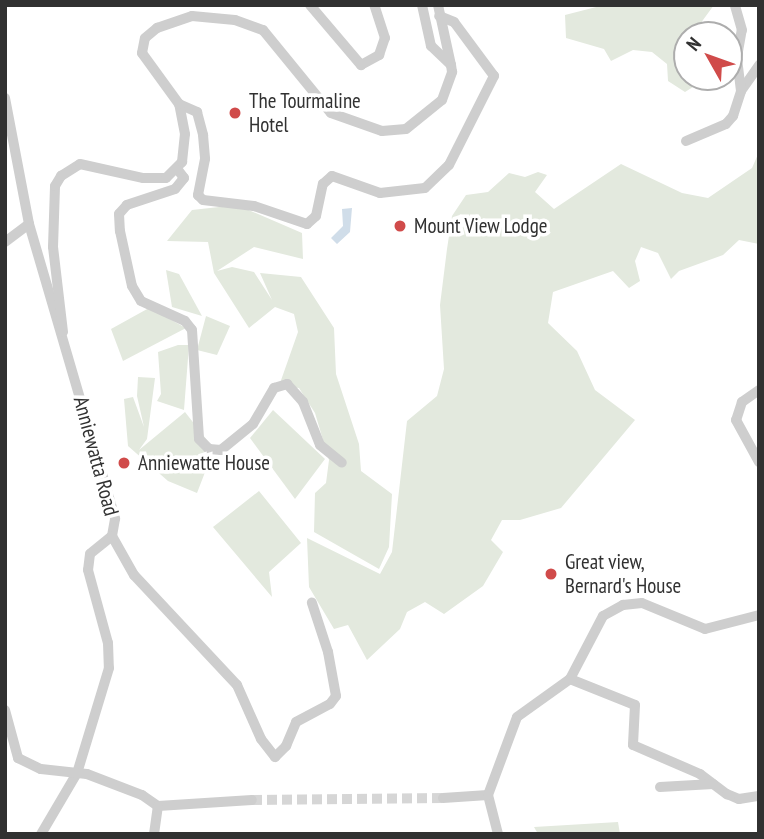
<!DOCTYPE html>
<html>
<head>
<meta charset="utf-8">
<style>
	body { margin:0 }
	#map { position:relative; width:764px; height:839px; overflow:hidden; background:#fff; font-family:"PT Sans Narrow",sans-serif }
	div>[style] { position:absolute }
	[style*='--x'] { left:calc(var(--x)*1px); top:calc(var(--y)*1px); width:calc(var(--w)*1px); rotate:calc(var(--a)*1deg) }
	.green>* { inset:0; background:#e3e9de }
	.water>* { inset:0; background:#d0dde9 }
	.minor-tunnel>* { height:10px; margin-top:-5px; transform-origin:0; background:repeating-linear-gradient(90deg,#d6d6d6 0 10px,transparent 0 15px) }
	.minor>* { height:10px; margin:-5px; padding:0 5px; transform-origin:5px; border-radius:5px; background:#cecece }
	.dots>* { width:19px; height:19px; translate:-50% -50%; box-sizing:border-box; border:4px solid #fff; border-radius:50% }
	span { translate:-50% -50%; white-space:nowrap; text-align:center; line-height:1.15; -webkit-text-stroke:7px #fff; paint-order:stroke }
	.poi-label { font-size:21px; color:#313131 }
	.left { translate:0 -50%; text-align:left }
	.street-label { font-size:21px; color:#313131 }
	.frame { position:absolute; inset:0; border:7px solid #313131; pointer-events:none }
	.north { position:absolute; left:673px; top:21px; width:70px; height:70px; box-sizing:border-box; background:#fff; border:2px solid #adadad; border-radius:50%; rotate:310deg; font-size:19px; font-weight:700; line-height:28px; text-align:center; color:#313131 }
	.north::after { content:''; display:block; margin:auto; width:24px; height:32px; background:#d04b4a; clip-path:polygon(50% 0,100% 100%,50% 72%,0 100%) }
</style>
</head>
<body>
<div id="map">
	<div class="green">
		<i style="clip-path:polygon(604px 5px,714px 5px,692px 35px,687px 35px,687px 77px,699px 77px,701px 82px,685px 92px,668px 81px,667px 64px,652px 52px,633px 50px,611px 61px,604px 49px,566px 38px,565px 15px)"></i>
		<i style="clip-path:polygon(759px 152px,759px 244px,739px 240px,723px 255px,679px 271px,671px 279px,658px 253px,641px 247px,635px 261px,640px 281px,629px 288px,613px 271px,553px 292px,548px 323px,577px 351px,595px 390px,635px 420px,561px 508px,520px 520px,502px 520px,491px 540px,503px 552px,483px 586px,444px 614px,425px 602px,407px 612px,400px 629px,367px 660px,348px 625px,334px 629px,309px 587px,307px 538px,380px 574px,392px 552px,407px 421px,437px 396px,444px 369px,440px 305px,447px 249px,452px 216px,466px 195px,488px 192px,509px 173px,525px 177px,538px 172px,547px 175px,535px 192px,554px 209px,621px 164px,682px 193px,708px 198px,752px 168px)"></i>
		<i style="clip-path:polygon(237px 205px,302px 233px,303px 259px,254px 247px,217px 271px,232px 267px,254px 272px,272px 300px,260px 273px,301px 277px,334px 328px,336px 374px,359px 444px,361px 471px,392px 494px,389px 547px,379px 569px,314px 532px,315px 493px,326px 483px,329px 460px,315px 413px,299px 388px,279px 386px,298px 332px,294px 314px,275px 307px,249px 328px,214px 273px,208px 242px,167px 241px,192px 210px)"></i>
		<i style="clip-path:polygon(166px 270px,179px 274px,202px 316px,172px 307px)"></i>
		<i style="clip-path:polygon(149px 308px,186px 328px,123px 361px,111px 329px)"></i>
		<i style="clip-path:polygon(206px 316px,230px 326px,217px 355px,197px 350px)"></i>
		<i style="clip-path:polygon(178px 345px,189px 345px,184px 410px,157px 401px,161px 394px,158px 352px)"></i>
		<i style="clip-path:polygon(138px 377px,155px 378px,147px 439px,139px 450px,185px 412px,214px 449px,197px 493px,168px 481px,128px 446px,124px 399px,133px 397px,144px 427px,137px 396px)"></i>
		<i style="clip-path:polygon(273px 410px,325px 459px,295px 499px,250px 438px)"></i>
		<i style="clip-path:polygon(259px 491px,301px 543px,269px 572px,272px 597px,213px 527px)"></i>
		<i style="clip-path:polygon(618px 822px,620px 834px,538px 834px,534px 827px)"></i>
	</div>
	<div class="water">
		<i style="clip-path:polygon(352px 208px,350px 232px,337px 244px,331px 238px,343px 226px,342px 209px)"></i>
	</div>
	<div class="minor-tunnel">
		<i style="--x:252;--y:800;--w:191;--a:-0.6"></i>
	</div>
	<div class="minor">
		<i style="--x:310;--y:5;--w:79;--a:49.6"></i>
		<i style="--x:361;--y:65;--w:21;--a:-29"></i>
		<i style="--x:379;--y:55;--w:18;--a:-71"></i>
		<i style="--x:385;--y:38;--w:35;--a:-108"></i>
		<i style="--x:438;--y:5;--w:61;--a:77.8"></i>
		<i style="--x:741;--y:91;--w:32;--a:-55"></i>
		<i style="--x:5;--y:98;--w:128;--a:79.2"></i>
		<i style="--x:29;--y:224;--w:307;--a:73.7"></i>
		<i style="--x:115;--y:519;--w:17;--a:100"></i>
		<i style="--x:112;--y:536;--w:28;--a:141"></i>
		<i style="--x:90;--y:554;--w:16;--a:97"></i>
		<i style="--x:88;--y:570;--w:76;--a:74.7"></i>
		<i style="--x:108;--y:643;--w:25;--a:88"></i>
		<i style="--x:109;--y:668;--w:110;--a:106.9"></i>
		<i style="--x:77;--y:773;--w:71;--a:120.5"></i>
		<i style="--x:179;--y:104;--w:20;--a:24"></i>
		<i style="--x:197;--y:112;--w:24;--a:75"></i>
		<i style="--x:203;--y:135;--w:24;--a:85"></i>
		<i style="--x:205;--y:159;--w:37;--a:101"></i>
		<i style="--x:198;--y:195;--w:7;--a:45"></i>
		<i style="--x:203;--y:200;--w:51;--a:6.7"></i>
		<i style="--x:254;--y:206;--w:56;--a:18.8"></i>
		<i style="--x:307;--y:224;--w:12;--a:-42"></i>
		<i style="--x:316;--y:216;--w:33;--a:-78"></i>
		<i style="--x:323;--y:184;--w:12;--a:-42"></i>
		<i style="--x:332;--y:176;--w:51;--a:19.5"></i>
		<i style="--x:380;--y:193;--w:45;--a:-6.3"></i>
		<i style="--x:425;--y:188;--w:33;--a:-44"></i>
		<i style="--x:449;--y:165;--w:100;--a:-63.2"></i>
		<i style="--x:494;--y:76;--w:67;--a:-126.5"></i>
		<i style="--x:454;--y:22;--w:16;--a:-158"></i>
		<i style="--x:686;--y:141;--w:43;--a:-23"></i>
		<i style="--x:726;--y:124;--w:11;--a:-49"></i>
		<i style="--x:733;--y:116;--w:26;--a:-72"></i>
		<i style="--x:741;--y:91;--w:34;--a:-97"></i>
		<i style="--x:737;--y:57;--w:27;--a:-80"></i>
		<i style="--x:742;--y:30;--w:26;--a:-106"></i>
		<i style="--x:178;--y:170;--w:10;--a:53"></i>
		<i style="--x:184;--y:178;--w:14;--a:129"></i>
		<i style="--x:175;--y:189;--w:51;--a:161.6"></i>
		<i style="--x:127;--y:205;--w:12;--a:132"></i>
		<i style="--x:119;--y:214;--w:17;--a:87"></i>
		<i style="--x:120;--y:231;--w:56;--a:77.7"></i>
		<i style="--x:132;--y:286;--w:17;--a:59"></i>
		<i style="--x:141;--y:301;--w:48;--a:24.4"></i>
		<i style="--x:185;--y:321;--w:11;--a:52"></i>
		<i style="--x:192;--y:330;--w:109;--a:86.3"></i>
		<i style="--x:199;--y:439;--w:14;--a:45"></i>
		<i style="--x:209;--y:449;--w:12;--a:5"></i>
		<i style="--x:221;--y:450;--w:41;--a:-39.1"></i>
		<i style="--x:253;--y:424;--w:42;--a:-59.7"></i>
		<i style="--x:274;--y:388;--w:14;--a:-17"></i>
		<i style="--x:287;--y:384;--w:24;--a:48"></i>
		<i style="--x:303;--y:402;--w:46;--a:68.4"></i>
		<i style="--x:320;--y:445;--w:28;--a:39"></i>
		<i style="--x:5;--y:242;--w:30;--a:-37"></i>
		<i style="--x:63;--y:332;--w:86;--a:-96.7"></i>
		<i style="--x:53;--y:247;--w:61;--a:-88.1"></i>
		<i style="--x:55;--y:186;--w:12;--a:-59"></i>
		<i style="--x:61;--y:176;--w:22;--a:-32"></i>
		<i style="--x:80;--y:164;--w:65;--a:12.5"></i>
		<i style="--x:143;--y:178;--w:23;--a:0"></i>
		<i style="--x:166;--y:178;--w:23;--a:-45"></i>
		<i style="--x:182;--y:162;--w:28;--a:-84"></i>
		<i style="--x:185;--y:134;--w:31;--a:-101"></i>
		<i style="--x:179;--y:104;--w:63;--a:-126"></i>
		<i style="--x:142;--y:53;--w:15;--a:-79"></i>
		<i style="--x:145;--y:38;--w:16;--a:-40"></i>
		<i style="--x:157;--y:28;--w:37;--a:-19"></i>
		<i style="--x:192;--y:16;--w:43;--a:5.3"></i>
		<i style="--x:235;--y:20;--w:30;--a:20"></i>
		<i style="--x:263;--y:30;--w:107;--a:50.7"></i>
		<i style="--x:331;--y:113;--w:54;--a:19.4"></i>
		<i style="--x:382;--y:131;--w:24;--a:-5"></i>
		<i style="--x:406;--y:129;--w:46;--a:-38.9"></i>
		<i style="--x:442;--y:100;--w:30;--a:-70"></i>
		<i style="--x:452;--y:72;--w:7;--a:-98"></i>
		<i style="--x:451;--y:65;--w:28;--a:-136"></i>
		<i style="--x:431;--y:46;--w:42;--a:-102.4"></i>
		<i style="--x:759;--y:390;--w:21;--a:145"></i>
		<i style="--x:742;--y:402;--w:19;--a:108"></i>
		<i style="--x:736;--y:420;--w:48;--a:61.3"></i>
		<i style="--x:112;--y:536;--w:45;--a:60.6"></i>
		<i style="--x:134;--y:575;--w:151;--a:46.9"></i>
		<i style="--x:237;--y:685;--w:59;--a:66"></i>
		<i style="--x:261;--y:739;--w:23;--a:52"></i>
		<i style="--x:275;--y:757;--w:16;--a:-45"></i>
		<i style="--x:286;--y:746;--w:26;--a:-67"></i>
		<i style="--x:296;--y:722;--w:38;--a:-28"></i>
		<i style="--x:330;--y:704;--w:10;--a:-53"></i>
		<i style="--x:336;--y:696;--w:45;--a:-100.3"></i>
		<i style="--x:328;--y:652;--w:52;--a:-108.1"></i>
		<i style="--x:570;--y:679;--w:70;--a:21.8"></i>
		<i style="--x:635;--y:705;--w:40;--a:92.9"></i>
		<i style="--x:633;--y:745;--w:73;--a:23.4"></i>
		<i style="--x:700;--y:774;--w:34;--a:37"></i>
		<i style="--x:727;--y:794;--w:13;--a:23"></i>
		<i style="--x:739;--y:799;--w:20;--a:-9"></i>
		<i style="--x:5;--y:710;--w:50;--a:74.8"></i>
		<i style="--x:18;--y:758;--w:25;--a:26"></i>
		<i style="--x:41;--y:769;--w:46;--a:6.2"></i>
		<i style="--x:87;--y:774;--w:59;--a:20.9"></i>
		<i style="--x:142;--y:795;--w:19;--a:35"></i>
		<i style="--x:660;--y:787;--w:53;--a:-3.2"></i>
		<i style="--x:488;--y:795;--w:40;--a:75.6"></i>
		<i style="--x:443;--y:798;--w:45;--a:-3.8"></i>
		<i style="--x:488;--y:795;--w:83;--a:-69.6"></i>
		<i style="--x:517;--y:717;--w:65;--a:-35.6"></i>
		<i style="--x:570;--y:679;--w:71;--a:-62.4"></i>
		<i style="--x:603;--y:616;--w:23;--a:-29"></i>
		<i style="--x:623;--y:605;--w:19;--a:-6"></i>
		<i style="--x:642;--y:603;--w:68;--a:22.4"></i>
		<i style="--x:705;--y:629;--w:56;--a:-14.5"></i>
		<i style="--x:158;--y:806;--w:94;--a:-3.7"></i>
		<i style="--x:154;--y:834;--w:28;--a:-82"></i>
	</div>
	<div class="dots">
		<i style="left:235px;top:113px;background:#d04b4a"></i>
		<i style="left:400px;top:226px;background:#d04b4a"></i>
		<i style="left:124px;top:463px;background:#d04b4a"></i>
		<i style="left:551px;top:574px;background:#d04b4a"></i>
	</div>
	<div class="poi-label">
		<span class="left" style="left:249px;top:113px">The Tourmaline<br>Hotel</span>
		<span class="left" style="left:414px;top:226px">Mount View Lodge</span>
		<span class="left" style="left:138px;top:463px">Anniewatte House</span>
		<span class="left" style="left:565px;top:574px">Great view,<br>Bernard's House</span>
	</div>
	<div class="street-label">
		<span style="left:96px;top:456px;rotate:75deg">Anniewatta Road</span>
	</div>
	<div class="frame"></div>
	<div class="north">N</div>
</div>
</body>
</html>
